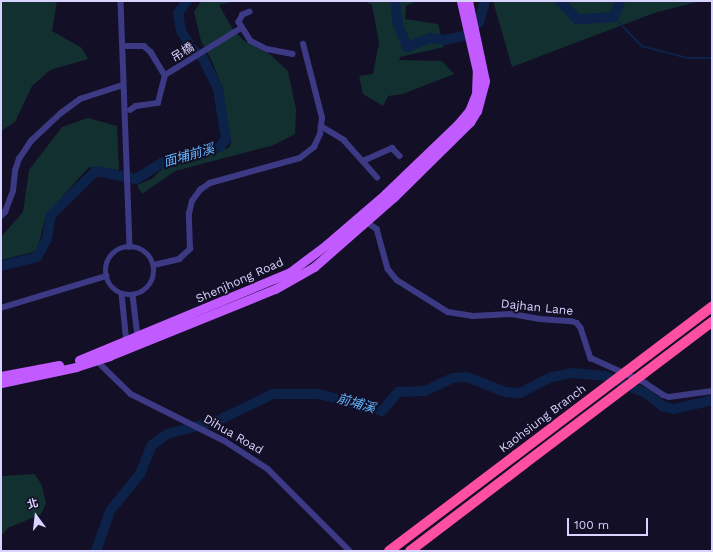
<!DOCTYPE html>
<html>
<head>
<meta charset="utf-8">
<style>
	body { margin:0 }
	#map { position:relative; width:713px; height:552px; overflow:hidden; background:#130f26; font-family:"Work Sans","Noto Sans TC",sans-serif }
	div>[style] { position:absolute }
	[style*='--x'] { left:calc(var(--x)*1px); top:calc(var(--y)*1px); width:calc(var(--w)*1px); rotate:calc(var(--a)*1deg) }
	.green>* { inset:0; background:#12302f }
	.stream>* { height:1.5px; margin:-0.75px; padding:0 0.75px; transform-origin:0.75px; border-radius:0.75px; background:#0c2248 }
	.river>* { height:10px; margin:-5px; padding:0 5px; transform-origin:5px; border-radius:5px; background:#0c2248 }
	.street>* { height:5.5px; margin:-2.75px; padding:0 2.75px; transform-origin:2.75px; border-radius:2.75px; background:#3d3a85 }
	.street>.ring { margin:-2.75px; padding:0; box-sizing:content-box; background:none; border:5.5px solid #3d3a85; border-radius:50% }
	.primary>* { height:9px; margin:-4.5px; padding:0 4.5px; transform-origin:4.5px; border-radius:4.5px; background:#c25bff }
	.highway>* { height:10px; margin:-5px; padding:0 5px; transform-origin:5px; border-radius:5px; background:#ff4fa3 }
	.highway-bridge>* { height:10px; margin:-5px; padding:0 5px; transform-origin:5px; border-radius:5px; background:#ff4fa3 }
	span { translate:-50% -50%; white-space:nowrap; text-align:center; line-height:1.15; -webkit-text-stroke:4px #130f26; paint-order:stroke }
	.street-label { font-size:12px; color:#d9d4ff }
	.water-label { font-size:13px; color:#62b6ff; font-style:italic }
	.frame { position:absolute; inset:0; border:2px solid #d9d4ff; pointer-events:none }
	.north { position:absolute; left:16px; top:496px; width:40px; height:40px; -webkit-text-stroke:3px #130f26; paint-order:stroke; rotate:345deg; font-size:11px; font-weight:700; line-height:16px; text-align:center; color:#d9d4ff }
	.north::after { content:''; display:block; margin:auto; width:14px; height:18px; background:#d9d4ff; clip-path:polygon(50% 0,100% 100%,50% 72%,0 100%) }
	.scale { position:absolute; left:567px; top:518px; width:81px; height:18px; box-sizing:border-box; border:2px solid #d9d4ff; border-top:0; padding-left:5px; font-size:12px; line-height:14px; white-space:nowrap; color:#d9d4ff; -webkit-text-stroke:3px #130f26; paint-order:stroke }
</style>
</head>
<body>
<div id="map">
	<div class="green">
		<i style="clip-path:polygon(1px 1px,57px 1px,52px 31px,82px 48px,88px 59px,50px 70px,32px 86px,15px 122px,1px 131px)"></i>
		<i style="clip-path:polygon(201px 1px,237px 1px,219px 5px,232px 28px,243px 40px,271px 55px,288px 71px,296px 109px,295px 134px,274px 145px,175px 171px,142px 194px,137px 185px,152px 179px,163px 168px,229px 148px,231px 143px,222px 87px,211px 59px,201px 41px,194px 12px)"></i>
		<i style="clip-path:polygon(365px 1px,417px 1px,406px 6px,405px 19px,438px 24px,444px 47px,400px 57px,399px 60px,442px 61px,454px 74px,403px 94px,388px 96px,383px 106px,363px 94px,359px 76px,373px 74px,379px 43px,372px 5px)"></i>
		<i style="clip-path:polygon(493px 1px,701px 1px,654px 13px,512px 67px)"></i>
		<i style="clip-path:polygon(88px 118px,117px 126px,119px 170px,89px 167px,46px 215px,37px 251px,1px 260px,1px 237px,23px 212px,29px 170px,62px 127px)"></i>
		<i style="clip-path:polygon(35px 474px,42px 486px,46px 503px,41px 514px,8px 528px,1px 536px,1px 476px)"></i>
	</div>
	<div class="stream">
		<i style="--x:614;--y:17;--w:40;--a:46"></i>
		<i style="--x:642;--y:46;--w:48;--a:14.6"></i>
		<i style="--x:688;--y:58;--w:24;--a:0"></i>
	</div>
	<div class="river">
		<i style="--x:395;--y:1;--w:23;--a:83"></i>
		<i style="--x:398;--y:24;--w:25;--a:69"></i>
		<i style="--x:407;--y:47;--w:26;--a:-21"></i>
		<i style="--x:431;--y:38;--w:13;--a:9"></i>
		<i style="--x:444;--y:40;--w:20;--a:-11"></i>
		<i style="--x:464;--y:36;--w:21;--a:-43"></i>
		<i style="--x:479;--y:22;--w:22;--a:-74"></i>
		<i style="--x:560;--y:1;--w:25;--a:47"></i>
		<i style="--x:577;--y:19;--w:8;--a:0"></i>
		<i style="--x:585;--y:19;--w:29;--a:-4"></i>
		<i style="--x:614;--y:17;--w:17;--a:-69"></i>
		<i style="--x:1;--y:266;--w:37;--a:-14"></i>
		<i style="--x:37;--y:257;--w:21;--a:-61"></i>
		<i style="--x:47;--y:239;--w:24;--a:-81"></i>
		<i style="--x:51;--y:215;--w:63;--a:-44.4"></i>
		<i style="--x:96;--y:171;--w:41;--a:11.3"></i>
		<i style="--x:136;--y:179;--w:32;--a:-32"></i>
		<i style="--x:163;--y:162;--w:59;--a:-14.7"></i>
		<i style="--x:220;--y:147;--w:10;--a:-53"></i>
		<i style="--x:226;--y:139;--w:51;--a:-99.1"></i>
		<i style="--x:218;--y:89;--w:34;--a:-116"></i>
		<i style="--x:203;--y:58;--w:14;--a:-141"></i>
		<i style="--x:192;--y:49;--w:21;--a:-121"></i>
		<i style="--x:181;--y:31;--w:18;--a:-99"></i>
		<i style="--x:178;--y:13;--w:15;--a:-53"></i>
		<i style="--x:96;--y:551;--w:42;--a:-70.7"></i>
		<i style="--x:110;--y:511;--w:48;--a:-51"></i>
		<i style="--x:140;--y:474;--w:31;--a:-68"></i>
		<i style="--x:152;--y:445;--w:19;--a:-36"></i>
		<i style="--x:167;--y:434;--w:52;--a:-14.6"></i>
		<i style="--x:217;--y:421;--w:62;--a:-25.7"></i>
		<i style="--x:273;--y:394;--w:46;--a:0"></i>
		<i style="--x:319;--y:394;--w:65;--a:15.1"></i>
		<i style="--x:382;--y:411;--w:25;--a:-50"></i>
		<i style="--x:398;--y:392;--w:27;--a:-2"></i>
		<i style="--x:425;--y:391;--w:31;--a:-25"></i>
		<i style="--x:453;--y:378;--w:14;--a:-4"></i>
		<i style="--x:467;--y:377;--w:41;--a:21.5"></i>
		<i style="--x:505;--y:392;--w:15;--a:4"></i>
		<i style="--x:520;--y:393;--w:36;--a:-27"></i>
		<i style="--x:552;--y:377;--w:20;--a:-11"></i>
		<i style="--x:572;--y:373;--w:33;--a:5"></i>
		<i style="--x:605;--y:376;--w:44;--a:22.5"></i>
		<i style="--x:646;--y:393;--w:21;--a:39"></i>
		<i style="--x:662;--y:406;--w:12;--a:14"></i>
		<i style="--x:674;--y:409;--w:39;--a:-13"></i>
	</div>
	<div class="street">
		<i style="--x:121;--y:1;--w:246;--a:87.9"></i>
		<i style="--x:250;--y:12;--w:8;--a:157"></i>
		<i style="--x:243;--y:15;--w:8;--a:120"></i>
		<i style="--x:239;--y:22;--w:22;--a:58"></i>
		<i style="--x:251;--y:41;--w:18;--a:27"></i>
		<i style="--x:267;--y:49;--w:26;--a:11"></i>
		<i style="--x:127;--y:46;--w:17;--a:0"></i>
		<i style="--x:144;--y:46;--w:9;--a:41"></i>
		<i style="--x:151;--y:52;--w:27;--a:59"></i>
		<i style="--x:130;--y:110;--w:7;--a:-34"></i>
		<i style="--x:136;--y:106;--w:22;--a:-8"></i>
		<i style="--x:158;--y:103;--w:29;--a:-76"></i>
		<i style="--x:165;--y:75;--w:89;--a:-31.7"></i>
		<i style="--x:321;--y:126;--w:27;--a:31"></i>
		<i style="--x:344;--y:140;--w:50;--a:48.3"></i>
		<i style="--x:363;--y:161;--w:32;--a:-24"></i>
		<i style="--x:392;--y:148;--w:11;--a:45"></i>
		<i style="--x:1;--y:216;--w:6;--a:-45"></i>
		<i style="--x:5;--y:212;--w:22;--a:-69"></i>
		<i style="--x:13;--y:191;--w:20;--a:-84"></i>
		<i style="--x:15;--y:171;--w:13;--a:-72"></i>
		<i style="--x:19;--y:159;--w:22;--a:-56"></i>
		<i style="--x:31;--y:141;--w:41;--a:-43"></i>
		<i style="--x:61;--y:113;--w:24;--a:-36"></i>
		<i style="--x:80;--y:99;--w:45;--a:-18"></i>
		<i style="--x:365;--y:221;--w:14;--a:34"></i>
		<i style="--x:377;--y:229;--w:41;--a:74.6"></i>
		<i style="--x:388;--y:269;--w:14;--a:51"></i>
		<i style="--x:397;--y:280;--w:60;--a:32.1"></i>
		<i style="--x:448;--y:312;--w:25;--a:9"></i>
		<i style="--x:473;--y:316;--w:39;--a:-3"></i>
		<i style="--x:512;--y:314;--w:28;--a:10"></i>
		<i style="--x:540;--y:319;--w:31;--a:4"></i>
		<i style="--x:571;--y:321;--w:6;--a:18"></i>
		<i style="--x:577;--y:323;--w:6;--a:51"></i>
		<i style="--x:581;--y:328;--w:32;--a:72"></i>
		<i style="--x:591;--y:358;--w:58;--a:24.4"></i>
		<i style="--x:644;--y:382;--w:23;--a:34"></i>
		<i style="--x:663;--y:395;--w:6;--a:18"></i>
		<i style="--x:669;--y:397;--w:43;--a:-7.9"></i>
		<i class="ring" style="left:106px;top:247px;width:42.5px;height:42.5px"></i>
		<i style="--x:154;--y:265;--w:26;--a:-13"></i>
		<i style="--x:179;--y:259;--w:15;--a:-42"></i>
		<i style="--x:190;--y:249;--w:35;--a:-92"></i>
		<i style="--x:189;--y:214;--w:13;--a:-77"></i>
		<i style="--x:192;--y:201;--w:14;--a:-54"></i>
		<i style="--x:200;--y:190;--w:12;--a:-35"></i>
		<i style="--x:210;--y:183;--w:93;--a:-15.5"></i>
		<i style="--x:300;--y:158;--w:18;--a:-38"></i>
		<i style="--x:314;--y:147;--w:14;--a:-65"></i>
		<i style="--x:320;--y:134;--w:16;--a:-83"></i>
		<i style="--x:322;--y:118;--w:76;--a:-104.4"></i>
		<i style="--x:122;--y:294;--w:49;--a:84.2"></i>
		<i style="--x:133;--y:295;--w:42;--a:83.2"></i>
		<i style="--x:1;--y:308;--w:110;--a:-16.9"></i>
		<i style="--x:95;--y:359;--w:50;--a:44.2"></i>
		<i style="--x:131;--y:394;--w:105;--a:26.6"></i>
		<i style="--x:225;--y:441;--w:51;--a:33.1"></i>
		<i style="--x:268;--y:469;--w:116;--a:45"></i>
	</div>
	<div class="primary">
		<i style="--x:79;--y:360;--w:229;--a:-22.6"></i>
		<i style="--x:290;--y:272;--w:45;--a:-36.9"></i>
		<i style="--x:326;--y:245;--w:78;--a:-40.8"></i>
		<i style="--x:385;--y:194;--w:101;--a:-43.8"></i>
		<i style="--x:458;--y:124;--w:17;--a:-50"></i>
		<i style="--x:469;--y:111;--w:18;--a:-68"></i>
		<i style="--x:476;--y:94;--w:23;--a:-88"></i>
		<i style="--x:477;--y:71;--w:72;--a:-102.9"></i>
		<i style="--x:1;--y:376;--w:59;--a:-10.7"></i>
		<i style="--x:1;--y:383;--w:77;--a:-12"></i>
		<i style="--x:76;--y:367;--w:35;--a:-18"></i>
		<i style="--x:109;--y:356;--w:179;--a:-22"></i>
		<i style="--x:275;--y:289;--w:45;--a:-29.4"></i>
		<i style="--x:314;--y:267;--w:106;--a:-41.2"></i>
		<i style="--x:394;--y:197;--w:107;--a:-44.6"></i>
		<i style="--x:470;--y:122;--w:13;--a:-58"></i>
		<i style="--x:477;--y:111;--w:31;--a:-75"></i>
		<i style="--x:485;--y:81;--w:82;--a:-102"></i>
	</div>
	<div class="highway">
		<i style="--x:389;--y:551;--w:159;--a:-37.1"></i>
		<i style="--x:410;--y:551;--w:143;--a:-37.3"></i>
	</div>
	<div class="highway-bridge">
		<i style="--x:516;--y:455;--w:246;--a:-37.1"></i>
		<i style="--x:524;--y:464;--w:236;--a:-37.1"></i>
	</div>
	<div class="street-label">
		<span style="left:183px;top:53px;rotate:-33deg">吊橋</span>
		<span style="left:240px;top:281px;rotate:-24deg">Shenjhong Road</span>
		<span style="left:537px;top:308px;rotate:6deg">Dajhan Lane</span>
		<span style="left:543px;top:419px;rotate:-37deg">Kaohsiung Branch</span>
		<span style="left:233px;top:435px;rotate:30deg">Dihua Road</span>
	</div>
	<div class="water-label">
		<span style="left:189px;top:156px;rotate:-16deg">面埔前溪</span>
		<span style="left:356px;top:404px;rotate:16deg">前埔溪</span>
	</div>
	<div class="frame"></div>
	<div class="north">北</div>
	<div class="scale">100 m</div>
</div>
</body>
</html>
